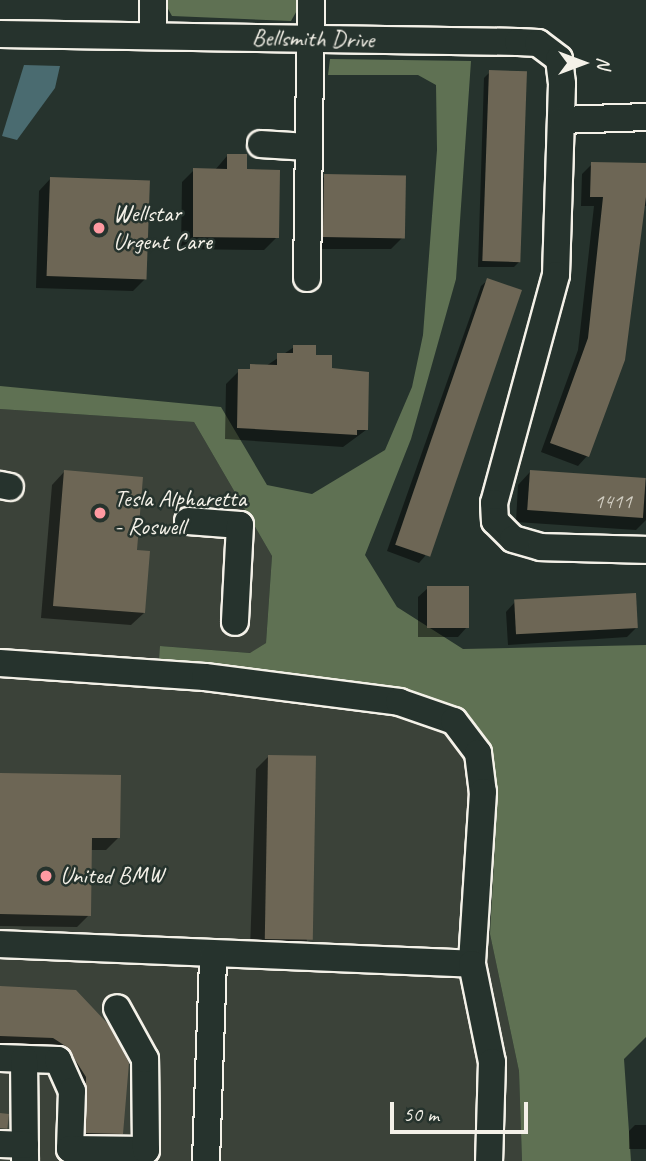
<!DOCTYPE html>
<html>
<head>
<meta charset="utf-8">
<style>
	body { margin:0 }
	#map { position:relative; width:646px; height:1161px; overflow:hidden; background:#26332d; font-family:Caveat,sans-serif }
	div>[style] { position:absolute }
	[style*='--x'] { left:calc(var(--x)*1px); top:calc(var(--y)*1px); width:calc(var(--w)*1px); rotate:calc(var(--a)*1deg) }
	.built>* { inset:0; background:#3b4239 }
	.green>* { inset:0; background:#5f7153 }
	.water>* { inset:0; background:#4a6b70 }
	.shadow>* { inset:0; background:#0007 }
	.building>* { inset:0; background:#6d6655; transform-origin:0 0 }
	.roads { filter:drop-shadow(2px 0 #f4f1e8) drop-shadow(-2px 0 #f4f1e8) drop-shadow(0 2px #f4f1e8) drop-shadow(0 -2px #f4f1e8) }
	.minor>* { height:26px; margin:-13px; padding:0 13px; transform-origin:13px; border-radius:13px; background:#26332d }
	.dots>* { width:19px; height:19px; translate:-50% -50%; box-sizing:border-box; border:4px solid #26332d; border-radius:50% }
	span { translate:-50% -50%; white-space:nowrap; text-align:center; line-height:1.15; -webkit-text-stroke:5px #26332d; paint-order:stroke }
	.number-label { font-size:21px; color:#d2cec3 }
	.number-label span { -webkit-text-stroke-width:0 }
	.street-label { font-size:24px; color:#f4f1e8 }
	.poi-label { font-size:24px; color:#f4f1e8 }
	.left { translate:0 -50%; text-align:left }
	.north { position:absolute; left:548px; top:28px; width:70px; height:70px; -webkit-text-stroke:5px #26332d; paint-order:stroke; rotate:90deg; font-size:19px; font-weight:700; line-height:28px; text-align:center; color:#f4f1e8 }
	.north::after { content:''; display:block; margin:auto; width:24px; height:32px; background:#f4f1e8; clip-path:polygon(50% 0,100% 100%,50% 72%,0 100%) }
	.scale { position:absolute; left:390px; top:1102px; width:138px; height:32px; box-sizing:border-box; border:4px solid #f4f1e8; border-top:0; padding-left:9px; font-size:21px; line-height:24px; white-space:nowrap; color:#f4f1e8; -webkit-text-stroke:5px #26332d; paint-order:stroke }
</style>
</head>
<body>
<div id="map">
	<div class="built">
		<i style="clip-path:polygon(0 409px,194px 422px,272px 556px,266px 643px,251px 653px,160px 646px,160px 661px,385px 689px,488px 749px,497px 807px,490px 934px,519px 1071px,522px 1161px,0 1161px)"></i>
	</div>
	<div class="green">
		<i style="clip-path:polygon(163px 0,303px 0,291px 21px,172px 16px)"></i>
		<i style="clip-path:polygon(330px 59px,471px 61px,456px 279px,411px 439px,365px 555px,397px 607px,463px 649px,646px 645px,646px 1037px,624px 1059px,631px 1161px,522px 1161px,519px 1071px,490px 934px,497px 807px,488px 749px,464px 715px,159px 661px,160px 646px,250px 653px,266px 643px,272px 556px,194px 422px,0 409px,0 386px,221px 407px,267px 485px,312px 494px,385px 450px,412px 387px,423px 335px,437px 150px,436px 85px,418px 75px,328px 75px)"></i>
	</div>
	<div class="water">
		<i style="clip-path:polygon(24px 65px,60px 66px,55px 88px,17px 140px,2px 136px)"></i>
	</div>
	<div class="shadow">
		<i style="clip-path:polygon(490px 72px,520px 261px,514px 267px,478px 267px,484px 78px)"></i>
		<i style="clip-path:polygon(227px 156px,245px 171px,277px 237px,264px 250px,181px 249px,182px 182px,194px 170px,215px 170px)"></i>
		<i style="clip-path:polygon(592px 164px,646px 164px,646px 206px,640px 206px,587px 456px,578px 466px,541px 452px,578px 350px,594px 206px,581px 206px,582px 174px)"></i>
		<i style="clip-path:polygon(325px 176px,403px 237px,391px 249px,312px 249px,312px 189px)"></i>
		<i style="clip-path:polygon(51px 178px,145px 279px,133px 291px,36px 288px,39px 191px)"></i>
		<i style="clip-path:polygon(488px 280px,425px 556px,419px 563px,387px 551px,481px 286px)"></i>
		<i style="clip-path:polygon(294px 347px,330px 370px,366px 430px,343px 447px,225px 439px,226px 384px,239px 371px,266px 366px)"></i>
		<i style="clip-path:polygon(64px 472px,135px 552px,144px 613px,131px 625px,41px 618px,52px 485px)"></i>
		<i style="clip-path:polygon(530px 472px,646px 480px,646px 520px,636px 530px,516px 522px,518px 485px)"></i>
		<i style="clip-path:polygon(428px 588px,467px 627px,458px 637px,418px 637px,418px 597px)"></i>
		<i style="clip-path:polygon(515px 602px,636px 628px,627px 637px,508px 645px,506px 612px)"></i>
		<i style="clip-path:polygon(269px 756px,307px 941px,295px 953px,250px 951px,256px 769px)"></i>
		<i style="clip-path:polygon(0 775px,118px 838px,106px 850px,90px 850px,89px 915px,77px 927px,0 926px)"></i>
		<i style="clip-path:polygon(0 988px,75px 991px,121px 1133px,108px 1146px,75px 1145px,55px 1060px,0 1048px)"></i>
		<i style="clip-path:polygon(635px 1125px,646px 1125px,646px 1149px,629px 1149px,629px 1131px)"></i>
	</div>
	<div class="building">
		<i style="left:489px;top:70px;width:38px;height:191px;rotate:2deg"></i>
		<i style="clip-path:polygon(227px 154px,247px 154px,247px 169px,280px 170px,279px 238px,193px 237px,193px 168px,227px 169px)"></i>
		<i style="clip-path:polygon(591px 162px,646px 163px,646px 197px,625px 360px,589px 457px,550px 443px,588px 338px,603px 197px,590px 197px)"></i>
		<i style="left:324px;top:174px;width:82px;height:63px;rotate:1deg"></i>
		<i style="left:50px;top:177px;width:100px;height:99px;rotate:2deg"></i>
		<i style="left:487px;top:278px;width:37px;height:282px;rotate:19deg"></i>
		<i style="clip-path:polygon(293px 345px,316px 345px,316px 355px,332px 355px,332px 368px,369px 372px,368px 430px,357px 430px,357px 435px,237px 428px,238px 369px,250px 369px,250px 364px,277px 365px,277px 353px,293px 353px)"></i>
		<i style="clip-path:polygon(64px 470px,143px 477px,137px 550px,150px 551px,145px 613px,53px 606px)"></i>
		<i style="left:530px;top:470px;width:116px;height:40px;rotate:4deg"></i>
		<i style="left:427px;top:586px;width:42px;height:42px"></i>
		<i style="left:636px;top:593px;width:35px;height:122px;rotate:87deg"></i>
		<i style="left:268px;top:755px;width:48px;height:184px;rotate:1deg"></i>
		<i style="clip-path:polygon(0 773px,121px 775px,120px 838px,92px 838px,91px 916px,0 914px)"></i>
		<i style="clip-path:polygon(0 986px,76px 990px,109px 1025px,129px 1063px,123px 1134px,86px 1133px,86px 1077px,67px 1047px,53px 1038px,0 1036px)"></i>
		<i style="left:0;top:1113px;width:9px;height:15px;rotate:6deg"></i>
	</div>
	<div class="roads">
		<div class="minor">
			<i style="--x:0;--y:34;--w:518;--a:0.88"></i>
			<i style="--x:518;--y:42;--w:20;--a:3"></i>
			<i style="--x:538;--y:43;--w:26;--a:37"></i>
			<i style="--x:559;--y:59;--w:25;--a:83"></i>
			<i style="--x:562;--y:84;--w:191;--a:91.8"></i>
			<i style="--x:556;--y:275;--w:236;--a:105.2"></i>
			<i style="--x:494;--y:503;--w:18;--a:87"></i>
			<i style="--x:495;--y:521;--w:25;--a:45"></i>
			<i style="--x:513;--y:539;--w:29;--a:16"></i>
			<i style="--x:541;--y:547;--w:105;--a:1.6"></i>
			<i style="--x:153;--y:36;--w:36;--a:-90"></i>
			<i style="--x:561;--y:120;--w:85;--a:-2"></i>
			<i style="--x:261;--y:144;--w:46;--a:3.7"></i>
			<i style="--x:307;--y:278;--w:278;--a:-89.2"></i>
			<i style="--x:0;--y:485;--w:10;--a:11"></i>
			<i style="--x:188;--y:521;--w:52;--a:4.4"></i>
			<i style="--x:240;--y:525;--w:97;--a:93"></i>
			<i style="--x:0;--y:663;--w:205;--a:3.9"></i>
			<i style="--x:205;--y:677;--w:196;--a:7.3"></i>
			<i style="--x:399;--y:702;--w:58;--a:19.1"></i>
			<i style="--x:454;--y:721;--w:40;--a:53"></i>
			<i style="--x:478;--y:753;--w:39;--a:83"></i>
			<i style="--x:483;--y:792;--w:172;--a:93.7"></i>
			<i style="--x:0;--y:944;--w:472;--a:2.4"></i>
			<i style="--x:472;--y:964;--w:100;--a:78.5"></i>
			<i style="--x:492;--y:1062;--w:99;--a:91.7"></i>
			<i style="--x:0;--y:1058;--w:58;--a:2"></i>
			<i style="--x:58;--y:1060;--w:34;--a:66"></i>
			<i style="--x:72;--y:1091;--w:58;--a:92"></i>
			<i style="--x:70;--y:1149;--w:76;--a:0.8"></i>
			<i style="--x:146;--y:1150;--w:91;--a:-90.6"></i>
			<i style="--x:145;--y:1059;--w:58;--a:-118.8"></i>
			<i style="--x:24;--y:1059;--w:102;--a:89.4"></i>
			<i style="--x:0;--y:1144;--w:25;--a:2"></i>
			<i style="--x:206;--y:1161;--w:205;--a:-88"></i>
		</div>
	</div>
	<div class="dots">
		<i style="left:99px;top:228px;background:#ff9aa2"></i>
		<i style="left:100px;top:513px;background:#ff9aa2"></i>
		<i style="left:46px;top:876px;background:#ff9aa2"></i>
	</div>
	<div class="number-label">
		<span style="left:613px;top:501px">1411</span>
	</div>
	<div class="street-label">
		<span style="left:313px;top:39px;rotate:1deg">Bellsmith Drive</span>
	</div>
	<div class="poi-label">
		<span class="left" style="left:113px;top:228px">Wellstar<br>Urgent Care</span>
		<span class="left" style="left:114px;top:513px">Tesla Alpharetta<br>- Roswell</span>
		<span class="left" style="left:60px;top:876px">United BMW</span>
	</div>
	<div class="north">N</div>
	<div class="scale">50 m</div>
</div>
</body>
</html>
